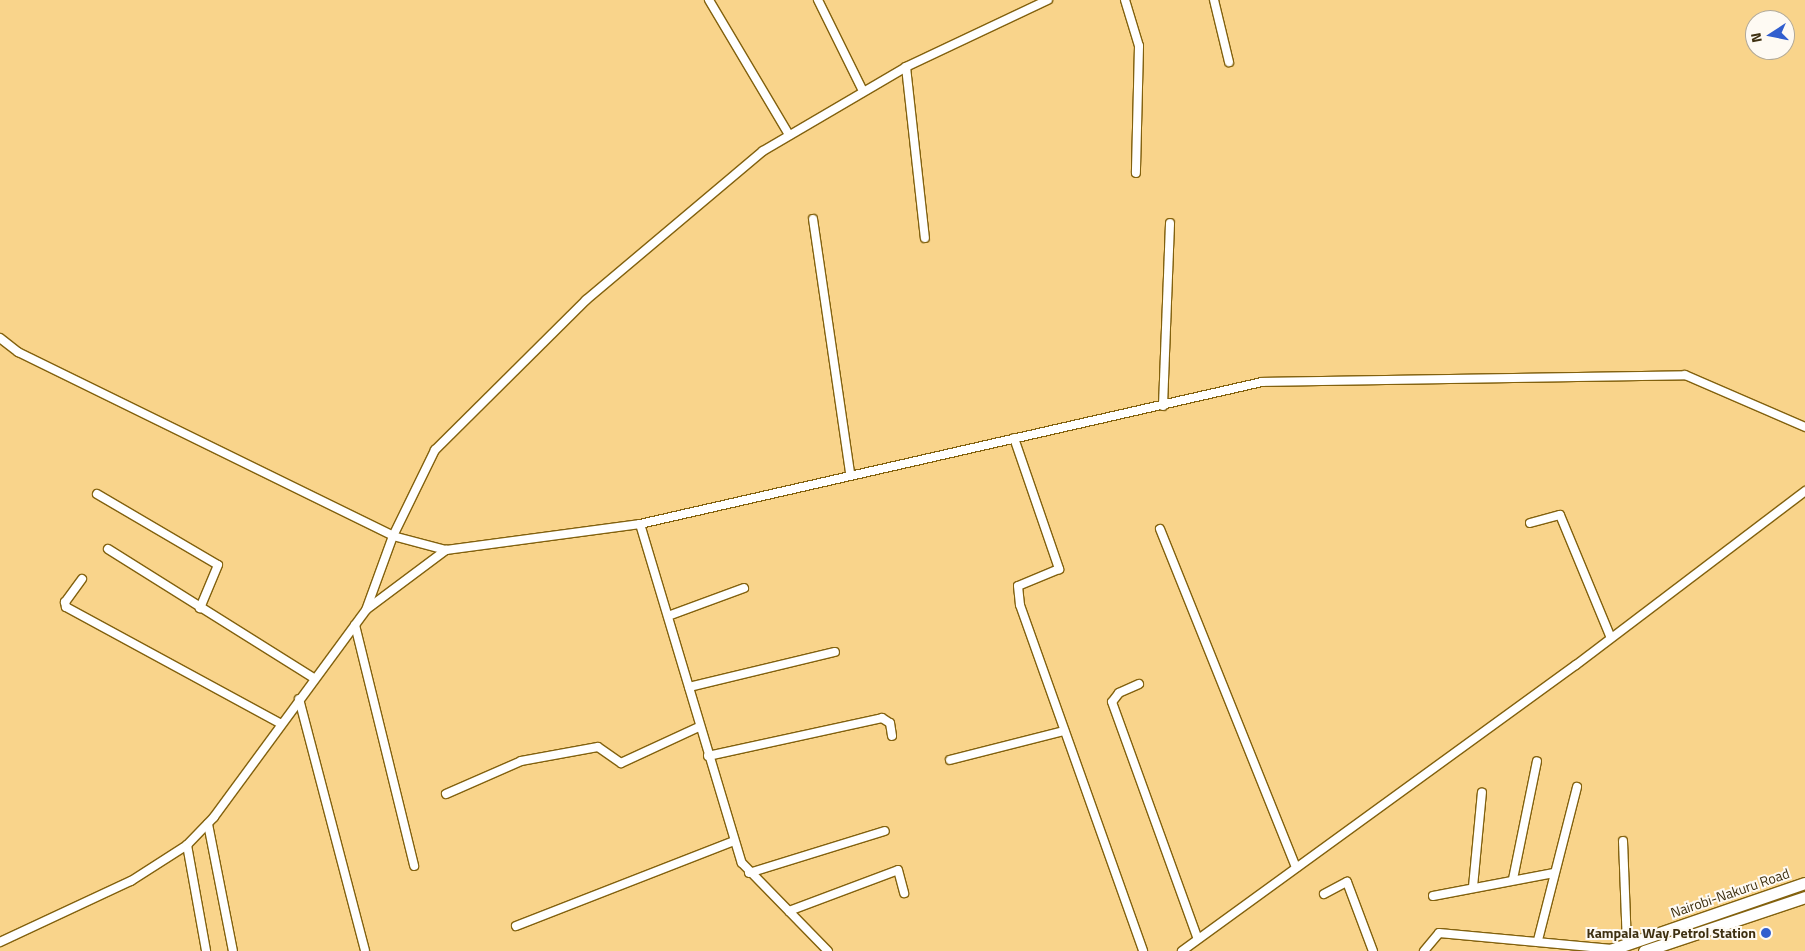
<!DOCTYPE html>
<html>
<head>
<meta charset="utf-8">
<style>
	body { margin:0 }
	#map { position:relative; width:1805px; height:951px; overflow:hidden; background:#f9d48b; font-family:"Titillium Web",sans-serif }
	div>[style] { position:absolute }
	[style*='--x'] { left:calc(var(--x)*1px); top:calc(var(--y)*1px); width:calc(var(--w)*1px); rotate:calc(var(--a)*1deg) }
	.roads { filter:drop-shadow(1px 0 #82610e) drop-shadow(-1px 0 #82610e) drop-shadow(0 1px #82610e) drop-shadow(0 -1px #82610e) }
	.minor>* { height:8px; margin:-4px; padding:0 4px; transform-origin:4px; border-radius:4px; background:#fff }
	.highway>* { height:11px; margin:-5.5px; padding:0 5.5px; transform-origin:5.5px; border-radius:5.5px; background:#fff }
	.dots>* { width:14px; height:14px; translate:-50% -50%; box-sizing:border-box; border:2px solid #fefaf3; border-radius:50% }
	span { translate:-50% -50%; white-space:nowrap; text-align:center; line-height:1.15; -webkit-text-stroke:4px #fefaf3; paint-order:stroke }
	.street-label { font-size:14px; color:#3e3011 }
	.poi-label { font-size:14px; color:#3e3011; font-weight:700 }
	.right { translate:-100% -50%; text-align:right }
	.north { position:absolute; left:1745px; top:10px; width:50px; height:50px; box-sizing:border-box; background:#fefaf3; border:1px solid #b1a999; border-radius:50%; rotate:259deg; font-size:14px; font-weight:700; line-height:20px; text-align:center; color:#3e3011 }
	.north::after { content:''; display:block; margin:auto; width:18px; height:22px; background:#315ece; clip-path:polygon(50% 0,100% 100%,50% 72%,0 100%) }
</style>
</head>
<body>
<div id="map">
	<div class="roads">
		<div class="minor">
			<i style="--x:709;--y:0;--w:157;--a:59.3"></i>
			<i style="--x:818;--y:0;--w:102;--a:63.7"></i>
			<i style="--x:1125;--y:0;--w:48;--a:73.1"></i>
			<i style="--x:1139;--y:46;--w:127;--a:91.4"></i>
			<i style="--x:1214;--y:0;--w:64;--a:76.4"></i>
			<i style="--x:906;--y:67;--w:172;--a:83.7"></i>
			<i style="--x:813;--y:219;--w:258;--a:81.7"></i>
			<i style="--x:0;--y:338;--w:23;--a:38"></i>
			<i style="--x:18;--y:352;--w:418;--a:26.1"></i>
			<i style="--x:393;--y:536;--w:55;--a:14.8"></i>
			<i style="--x:446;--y:550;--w:196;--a:-7.6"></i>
			<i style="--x:640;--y:524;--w:354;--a:73.3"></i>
			<i style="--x:742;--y:863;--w:123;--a:45.7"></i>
			<i style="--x:1163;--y:406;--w:183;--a:-87.8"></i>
			<i style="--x:1014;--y:438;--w:139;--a:71"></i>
			<i style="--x:1059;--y:569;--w:44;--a:157.5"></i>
			<i style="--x:1018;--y:586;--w:19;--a:84"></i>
			<i style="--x:1020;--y:605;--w:367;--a:70.4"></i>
			<i style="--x:97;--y:494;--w:140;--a:30.4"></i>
			<i style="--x:218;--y:565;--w:47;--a:112.7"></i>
			<i style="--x:1530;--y:523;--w:31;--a:-15"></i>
			<i style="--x:1560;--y:515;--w:133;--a:67.5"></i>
			<i style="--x:640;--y:524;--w:638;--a:-12.86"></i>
			<i style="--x:1262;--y:382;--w:423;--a:-0.9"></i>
			<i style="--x:1685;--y:375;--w:131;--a:23.4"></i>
			<i style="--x:1160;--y:529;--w:365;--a:68.1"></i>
			<i style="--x:108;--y:549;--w:244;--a:32.1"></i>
			<i style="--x:82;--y:579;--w:29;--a:126"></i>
			<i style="--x:65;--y:602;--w:5;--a:79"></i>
			<i style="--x:66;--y:607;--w:243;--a:28.5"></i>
			<i style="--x:367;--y:609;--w:99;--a:-36.8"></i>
			<i style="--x:668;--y:616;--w:81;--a:-20.2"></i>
			<i style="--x:355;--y:625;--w:248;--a:76.2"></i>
			<i style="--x:1139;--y:684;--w:22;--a:156"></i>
			<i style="--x:1119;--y:693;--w:11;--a:128"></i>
			<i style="--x:1112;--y:702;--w:252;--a:70.1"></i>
			<i style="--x:689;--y:687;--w:150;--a:-13.5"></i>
			<i style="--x:299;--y:699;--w:260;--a:75.3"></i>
			<i style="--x:708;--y:756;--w:178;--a:-12.3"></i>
			<i style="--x:882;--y:718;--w:9;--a:32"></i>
			<i style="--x:890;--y:723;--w:13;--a:81"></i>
			<i style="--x:950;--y:760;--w:118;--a:-14.3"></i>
			<i style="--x:446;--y:794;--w:82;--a:-23.7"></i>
			<i style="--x:521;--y:761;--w:78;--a:-10.3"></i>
			<i style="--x:598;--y:747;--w:28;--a:35"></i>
			<i style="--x:621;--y:763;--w:86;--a:-24.8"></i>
			<i style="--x:208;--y:824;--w:129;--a:78.9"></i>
			<i style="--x:1623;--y:841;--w:103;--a:87.8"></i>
			<i style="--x:187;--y:845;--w:108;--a:79.8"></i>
			<i style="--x:749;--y:873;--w:142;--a:-17.2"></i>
			<i style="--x:1513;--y:879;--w:120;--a:-78.5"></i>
			<i style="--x:1473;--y:887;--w:95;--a:-84.6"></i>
			<i style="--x:1324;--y:894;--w:26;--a:-28"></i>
			<i style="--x:1347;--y:882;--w:74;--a:69.4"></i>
			<i style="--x:1433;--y:896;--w:123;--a:-10.8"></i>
			<i style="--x:789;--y:911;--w:116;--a:-20.6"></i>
			<i style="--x:898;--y:870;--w:24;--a:75"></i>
			<i style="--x:516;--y:926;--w:234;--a:-21.3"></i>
			<i style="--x:1538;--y:940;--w:158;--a:-75.7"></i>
			<i style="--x:0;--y:942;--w:145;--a:-25"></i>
			<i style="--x:131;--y:881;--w:67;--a:-32.7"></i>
			<i style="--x:187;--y:845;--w:39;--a:-46"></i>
			<i style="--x:214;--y:817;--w:257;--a:-53.7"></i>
			<i style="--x:366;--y:610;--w:79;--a:-70"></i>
			<i style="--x:393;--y:536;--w:96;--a:-64"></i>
			<i style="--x:435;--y:450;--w:213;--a:-44.8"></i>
			<i style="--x:586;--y:300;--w:231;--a:-40.1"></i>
			<i style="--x:763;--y:151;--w:166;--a:-30.4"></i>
			<i style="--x:906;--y:67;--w:157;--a:-25.3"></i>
			<i style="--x:1182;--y:951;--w:487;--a:-36"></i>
			<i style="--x:1576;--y:665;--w:288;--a:-37.2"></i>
			<i style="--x:1424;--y:951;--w:23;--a:-50"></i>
			<i style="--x:1439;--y:933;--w:174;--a:5.3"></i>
		</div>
		<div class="highway">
			<i style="--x:1607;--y:951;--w:209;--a:-19"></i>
			<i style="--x:1644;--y:951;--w:170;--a:-18.5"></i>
		</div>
	</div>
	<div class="dots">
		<i style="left:1766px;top:933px;background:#315ece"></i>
	</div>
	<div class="street-label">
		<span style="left:1730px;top:893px;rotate:-19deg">Nairobi-Nakuru Road</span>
	</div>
	<div class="poi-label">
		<span class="right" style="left:1756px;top:933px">Kampala Way Petrol Station</span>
	</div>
	<div class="north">N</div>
</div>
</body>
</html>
